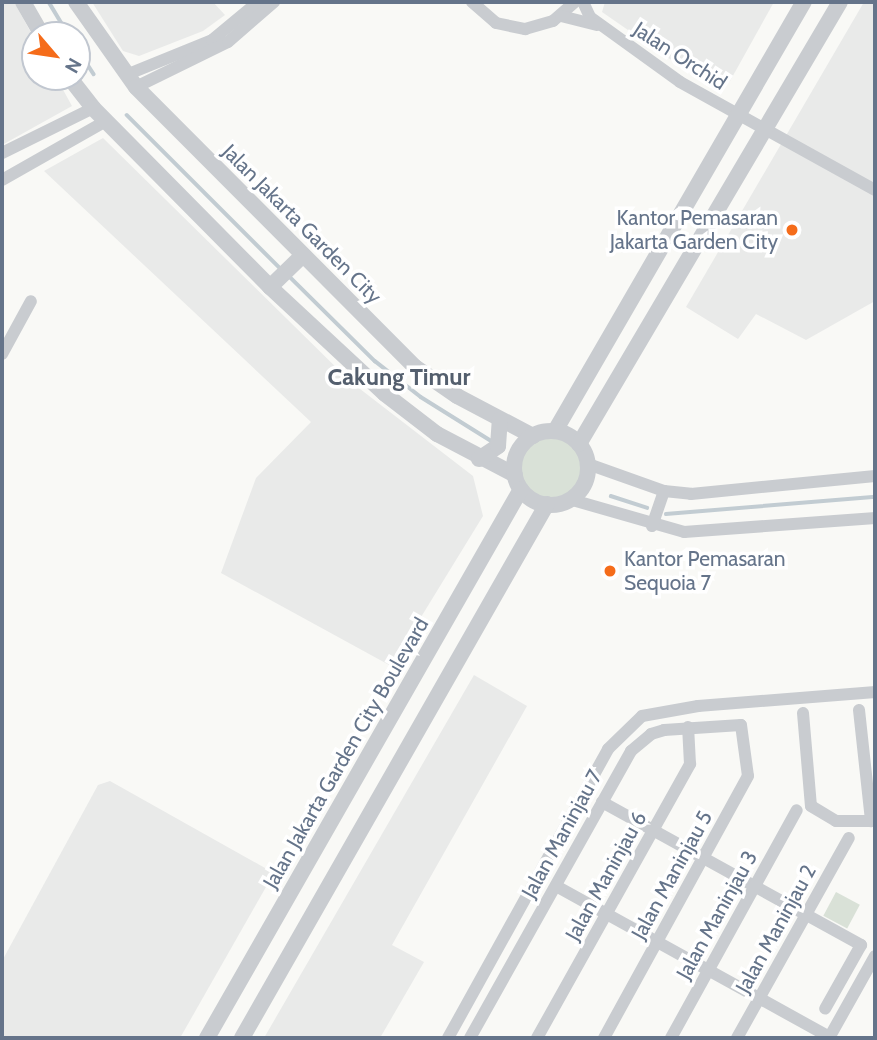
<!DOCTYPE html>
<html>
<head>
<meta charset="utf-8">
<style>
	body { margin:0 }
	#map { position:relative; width:877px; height:1040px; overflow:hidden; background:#f9f9f6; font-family:Cabin,sans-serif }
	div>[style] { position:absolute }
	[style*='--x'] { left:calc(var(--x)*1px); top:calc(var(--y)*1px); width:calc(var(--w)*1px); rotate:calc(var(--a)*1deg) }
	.built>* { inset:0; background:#e9eae9 }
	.green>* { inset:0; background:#d9e1d7; transform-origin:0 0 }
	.round { border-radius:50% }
	.stream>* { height:3.5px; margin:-1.75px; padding:0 1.75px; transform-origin:1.75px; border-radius:1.75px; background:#c2ccd2 }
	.minor>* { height:12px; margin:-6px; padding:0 6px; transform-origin:6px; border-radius:6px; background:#c9ccd0 }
	.tertiary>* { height:16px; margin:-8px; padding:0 8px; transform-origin:8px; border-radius:8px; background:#c9ccd0 }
	.tertiary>.ring { margin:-8px; padding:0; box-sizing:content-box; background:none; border:16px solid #c9ccd0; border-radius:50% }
	.dots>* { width:19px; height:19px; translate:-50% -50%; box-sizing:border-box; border:4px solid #fff; border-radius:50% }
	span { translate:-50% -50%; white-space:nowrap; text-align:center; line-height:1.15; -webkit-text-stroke:7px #fff; paint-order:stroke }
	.street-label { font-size:21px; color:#65748a }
	.poi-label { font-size:21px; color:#65748a }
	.right { translate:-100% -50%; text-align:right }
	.left { translate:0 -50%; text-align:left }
	.quarter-label { font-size:24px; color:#545f6e; font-weight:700 }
	.frame { position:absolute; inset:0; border:4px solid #65748a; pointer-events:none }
	.north { position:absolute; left:21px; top:21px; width:70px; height:70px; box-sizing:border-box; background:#fff; border:2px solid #c1c7d0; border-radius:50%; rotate:119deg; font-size:19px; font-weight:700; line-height:28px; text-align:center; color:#65748a }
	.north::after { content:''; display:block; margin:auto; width:24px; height:32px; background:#f56c1a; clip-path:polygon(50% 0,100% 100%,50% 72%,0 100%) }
</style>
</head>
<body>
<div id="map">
	<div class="built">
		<i style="clip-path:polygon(2px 2px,14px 2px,35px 40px,35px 77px,56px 77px,72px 106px,2px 145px)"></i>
		<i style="clip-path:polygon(92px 2px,213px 2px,225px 15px,203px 31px,139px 56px,123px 51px)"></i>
		<i style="clip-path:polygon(605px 2px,774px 2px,730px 81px,719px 85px,696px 77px,602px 12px)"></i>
		<i style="clip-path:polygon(864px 2px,875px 2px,875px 301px,806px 340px,756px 314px,738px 339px,686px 307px)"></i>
		<i style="clip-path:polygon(103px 138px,351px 382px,473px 476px,483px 516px,391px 666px,221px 573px,256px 478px,311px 422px,44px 171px)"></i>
		<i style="clip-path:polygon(474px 675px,527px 706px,392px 945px,424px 962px,380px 1038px,264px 1038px)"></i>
		<i style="clip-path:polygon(110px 781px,274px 873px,180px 1038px,2px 1038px,2px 961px,98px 785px)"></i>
	</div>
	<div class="green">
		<i class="round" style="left:515px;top:432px;width:72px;height:72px"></i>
		<i style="left:836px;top:892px;width:27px;height:27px;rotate:28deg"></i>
	</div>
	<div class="stream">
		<i style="--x:49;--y:2;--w:39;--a:59"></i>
		<i style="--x:77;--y:48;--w:31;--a:57"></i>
		<i style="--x:127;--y:115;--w:218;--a:45"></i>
		<i style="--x:289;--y:276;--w:121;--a:44.7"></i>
		<i style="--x:375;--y:361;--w:58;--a:38"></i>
		<i style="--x:421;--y:397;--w:85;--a:32"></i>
		<i style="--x:611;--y:496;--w:38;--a:18"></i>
		<i style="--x:666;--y:514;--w:210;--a:-4.7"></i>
	</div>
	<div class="minor">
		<i style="--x:472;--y:2;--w:32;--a:41"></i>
		<i style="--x:496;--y:23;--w:30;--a:12"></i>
		<i style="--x:525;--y:29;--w:29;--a:-16"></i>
		<i style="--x:553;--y:21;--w:29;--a:-41"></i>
		<i style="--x:583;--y:2;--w:17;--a:65"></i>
		<i style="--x:590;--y:17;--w:111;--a:35.8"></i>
		<i style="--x:680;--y:82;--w:223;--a:29"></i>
		<i style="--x:561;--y:16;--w:37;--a:14"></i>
		<i style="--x:126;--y:75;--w:93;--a:-22.1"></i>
		<i style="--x:212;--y:40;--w:60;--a:-39.6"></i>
		<i style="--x:136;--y:87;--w:102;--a:-26.1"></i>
		<i style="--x:228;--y:42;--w:61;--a:-41"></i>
		<i style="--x:2;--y:153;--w:102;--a:-26.3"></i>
		<i style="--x:2;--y:180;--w:120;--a:-29.6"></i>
		<i style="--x:2;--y:354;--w:60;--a:-61.3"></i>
		<i style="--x:588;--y:464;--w:81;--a:19.6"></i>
		<i style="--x:664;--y:491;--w:27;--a:6"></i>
		<i style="--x:691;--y:494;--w:185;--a:-5.6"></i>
		<i style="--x:569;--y:499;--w:120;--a:16"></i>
		<i style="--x:684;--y:532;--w:192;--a:-4.2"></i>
		<i style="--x:652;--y:526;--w:37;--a:-71"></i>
		<i style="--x:859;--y:710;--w:112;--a:83.8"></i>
		<i style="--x:803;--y:713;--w:93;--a:85.1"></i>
		<i style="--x:811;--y:806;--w:29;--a:31"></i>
		<i style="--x:836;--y:821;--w:39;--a:0"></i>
		<i style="--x:602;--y:802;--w:296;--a:28.9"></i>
		<i style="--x:861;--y:945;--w:73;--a:119.4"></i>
		<i style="--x:556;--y:886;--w:313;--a:28.9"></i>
		<i style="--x:448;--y:1038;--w:330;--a:-61"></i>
		<i style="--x:608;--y:749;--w:47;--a:-44.1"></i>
		<i style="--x:642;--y:716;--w:57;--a:-10.1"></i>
		<i style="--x:698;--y:706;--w:178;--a:-4.5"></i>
		<i style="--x:470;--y:1038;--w:329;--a:-60.7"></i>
		<i style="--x:631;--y:751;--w:26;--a:-40"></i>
		<i style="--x:651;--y:734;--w:14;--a:-17"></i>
		<i style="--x:664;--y:730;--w:77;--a:-3.7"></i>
		<i style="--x:741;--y:725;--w:51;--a:82.2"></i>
		<i style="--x:748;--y:776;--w:299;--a:118.8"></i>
		<i style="--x:537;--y:1038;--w:314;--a:-60.8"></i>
		<i style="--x:690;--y:764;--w:37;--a:-93"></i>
		<i style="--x:671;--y:1038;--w:260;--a:-61.1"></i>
		<i style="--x:737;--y:1038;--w:229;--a:-60.8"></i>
		<i style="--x:829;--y:1038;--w:94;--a:-60.7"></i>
	</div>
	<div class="tertiary">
		<i style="--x:23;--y:2;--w:38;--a:60"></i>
		<i style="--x:76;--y:2;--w:104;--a:54.8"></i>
		<i style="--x:136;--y:87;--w:395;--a:45.1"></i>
		<i style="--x:415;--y:367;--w:51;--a:34.6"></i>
		<i style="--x:457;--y:396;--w:86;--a:27.8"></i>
		<i style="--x:69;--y:77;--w:39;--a:52"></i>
		<i style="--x:93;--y:108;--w:252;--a:45.3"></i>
		<i style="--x:270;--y:287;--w:157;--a:42.9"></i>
		<i style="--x:385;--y:394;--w:66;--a:37.6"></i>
		<i style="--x:437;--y:434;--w:88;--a:27.7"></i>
		<i style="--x:270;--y:287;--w:46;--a:-44.1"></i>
		<i style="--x:555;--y:431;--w:496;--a:-59.9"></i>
		<i class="ring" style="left:514px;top:431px;width:58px;height:58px"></i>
		<i style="--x:579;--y:444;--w:513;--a:-59.44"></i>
		<i style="--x:479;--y:459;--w:23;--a:-34"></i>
		<i style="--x:498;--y:446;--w:26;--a:-86"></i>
		<i style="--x:207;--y:1038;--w:632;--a:-60.23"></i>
		<i style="--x:242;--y:1038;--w:615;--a:-60.27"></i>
	</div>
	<div class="dots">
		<i style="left:792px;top:230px;background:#f56c1a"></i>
		<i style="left:610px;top:571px;background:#f56c1a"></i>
	</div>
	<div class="street-label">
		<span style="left:680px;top:56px;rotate:33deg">Jalan Orchid</span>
		<span style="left:302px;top:224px;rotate:45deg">Jalan Jakarta Garden City</span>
		<span style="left:346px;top:753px;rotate:-60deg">Jalan Jakarta Garden City Boulevard</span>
		<span style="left:562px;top:834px;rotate:-61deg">Jalan Maninjau 7</span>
		<span style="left:672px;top:875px;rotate:-61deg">Jalan Maninjau 5</span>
		<span style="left:606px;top:876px;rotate:-61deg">Jalan Maninjau 6</span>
		<span style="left:717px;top:915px;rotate:-61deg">Jalan Maninjau 3</span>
		<span style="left:776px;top:929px;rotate:-61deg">Jalan Maninjau 2</span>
	</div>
	<div class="poi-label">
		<span class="right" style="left:778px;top:230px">Kantor Pemasaran<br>Jakarta Garden City</span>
		<span class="left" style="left:624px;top:571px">Kantor Pemasaran<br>Sequoia 7</span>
	</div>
	<div class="quarter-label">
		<span style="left:399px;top:377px">Cakung Timur</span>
	</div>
	<div class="frame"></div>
	<div class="north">N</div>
</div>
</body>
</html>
